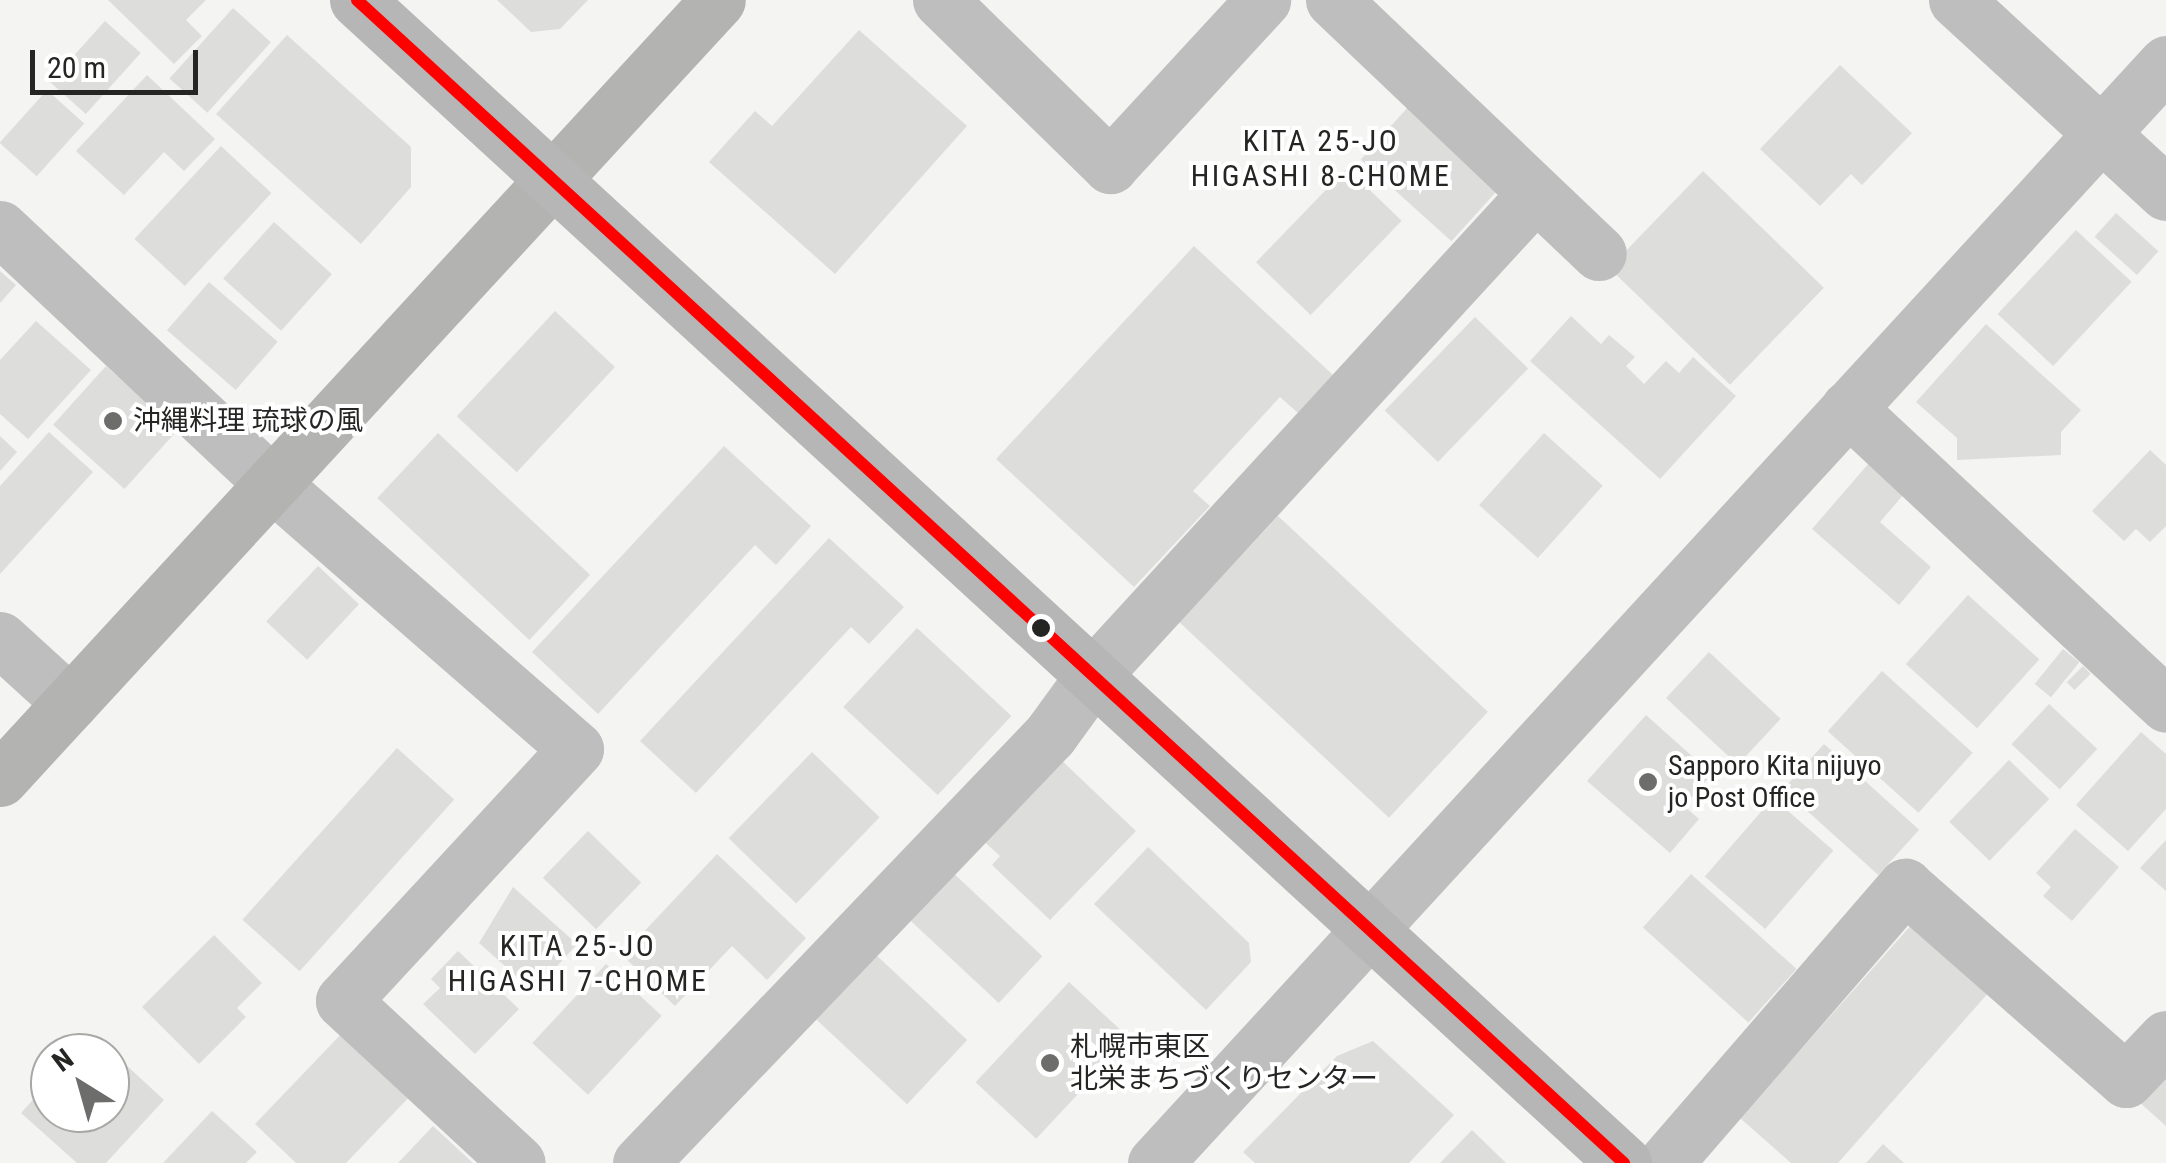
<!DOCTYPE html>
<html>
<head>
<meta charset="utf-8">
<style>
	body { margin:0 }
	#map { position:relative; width:2166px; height:1163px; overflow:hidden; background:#f4f5f3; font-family:"Roboto Condensed","Noto Sans JP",sans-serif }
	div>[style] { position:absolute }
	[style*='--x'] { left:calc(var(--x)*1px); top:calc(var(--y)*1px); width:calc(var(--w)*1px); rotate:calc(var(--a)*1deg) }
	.building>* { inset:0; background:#dddddc; transform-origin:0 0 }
	.street>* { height:55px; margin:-27.5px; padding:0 27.5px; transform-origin:27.5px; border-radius:27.5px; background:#bdbebd }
	.secondary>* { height:55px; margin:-27.5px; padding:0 27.5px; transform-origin:27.5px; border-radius:27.5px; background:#b3b3b2 }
	.primary>* { height:55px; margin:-27.5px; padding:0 27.5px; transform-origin:27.5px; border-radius:27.5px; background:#b5b6b5 }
	.bus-1>* { height:12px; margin:-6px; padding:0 6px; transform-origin:6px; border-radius:6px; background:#f00 }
	.dots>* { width:28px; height:28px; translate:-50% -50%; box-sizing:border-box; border:5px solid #fff; border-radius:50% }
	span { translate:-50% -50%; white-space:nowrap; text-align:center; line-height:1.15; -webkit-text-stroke:8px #fff; paint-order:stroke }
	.poi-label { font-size:28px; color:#252524 }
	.left { translate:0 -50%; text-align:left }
	.neighbourhood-label { font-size:30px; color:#252524; letter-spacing:2.5px }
	.north { position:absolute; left:30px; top:1033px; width:100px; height:100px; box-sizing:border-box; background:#fff; border:2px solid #a8a8a7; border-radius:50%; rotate:323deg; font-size:28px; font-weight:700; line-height:40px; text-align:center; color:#252524 }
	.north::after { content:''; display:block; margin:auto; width:35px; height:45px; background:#6d6e6c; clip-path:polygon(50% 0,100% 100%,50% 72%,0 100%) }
	.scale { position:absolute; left:30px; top:50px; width:168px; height:45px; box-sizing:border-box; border:5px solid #252524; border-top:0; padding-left:12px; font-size:30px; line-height:35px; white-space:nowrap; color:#252524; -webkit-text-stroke:8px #fff; paint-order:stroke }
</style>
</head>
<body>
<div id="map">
	<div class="building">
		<i style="clip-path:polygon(108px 0,206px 0,186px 20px,202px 36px,174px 64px)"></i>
		<i style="clip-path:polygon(497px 0,588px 0,560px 29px,531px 32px)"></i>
		<i style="left:233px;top:8px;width:51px;height:95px;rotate:42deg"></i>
		<i style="left:105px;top:21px;width:48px;height:82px;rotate:42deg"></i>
		<i style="clip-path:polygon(859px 30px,967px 126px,835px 274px,709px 162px,755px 111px,772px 126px)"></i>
		<i style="clip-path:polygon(287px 35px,411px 147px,411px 187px,361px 244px,216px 114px)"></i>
		<i style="clip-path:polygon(1840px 65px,1912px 133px,1862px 185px,1851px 174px,1820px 206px,1760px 149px)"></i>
		<i style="clip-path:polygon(147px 75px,215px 139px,184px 171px,164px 152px,124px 195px,76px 151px)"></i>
		<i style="left:47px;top:90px;width:50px;height:71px;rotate:42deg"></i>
		<i style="left:1409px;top:106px;width:122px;height:72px;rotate:42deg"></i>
		<i style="left:221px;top:146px;width:69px;height:127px;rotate:43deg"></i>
		<i style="left:1347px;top:168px;width:76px;height:131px;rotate:44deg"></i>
		<i style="left:1703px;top:171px;width:168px;height:135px;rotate:44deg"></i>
		<i style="left:2116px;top:213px;width:57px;height:32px;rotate:42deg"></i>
		<i style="left:274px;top:222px;width:78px;height:76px;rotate:42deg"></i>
		<i style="left:2076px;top:230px;width:76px;height:115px;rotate:43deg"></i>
		<i style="clip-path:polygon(1194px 246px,1333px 375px,1298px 413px,1280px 397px,1193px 491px,1210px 506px,1134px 587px,996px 459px)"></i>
		<i style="clip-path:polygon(0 271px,16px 285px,0 303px)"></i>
		<i style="left:209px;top:282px;width:91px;height:64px;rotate:41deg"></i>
		<i style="left:555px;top:311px;width:82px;height:144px;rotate:43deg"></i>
		<i style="clip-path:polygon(1571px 316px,1601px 344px,1609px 335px,1635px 357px,1626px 366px,1644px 384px,1666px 361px,1679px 373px,1693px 357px,1736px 396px,1660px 479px,1530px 361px)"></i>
		<i style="left:1475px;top:317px;width:74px;height:130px;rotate:44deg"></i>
		<i style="clip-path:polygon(36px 321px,91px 370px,28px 439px,0 414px,0 360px)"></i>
		<i style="clip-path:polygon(1986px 324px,2081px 410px,2061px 432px,2061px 455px,1957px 460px,1957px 438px,1916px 402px)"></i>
		<i style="left:106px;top:366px;width:96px;height:79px;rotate:42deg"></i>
		<i style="clip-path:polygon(49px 432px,93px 472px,0 574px,0 486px)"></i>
		<i style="left:438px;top:433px;width:208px;height:89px;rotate:43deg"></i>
		<i style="left:1544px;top:433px;width:79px;height:97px;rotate:42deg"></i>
		<i style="clip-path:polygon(0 436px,17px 452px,0 471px)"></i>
		<i style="clip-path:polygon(724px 446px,811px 526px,776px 565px,755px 545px,598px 714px,532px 652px)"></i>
		<i style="clip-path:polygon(2150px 450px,2166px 465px,2166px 526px,2150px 542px,2136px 529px,2124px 541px,2092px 511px)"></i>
		<i style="clip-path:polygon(1869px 463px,1904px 494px,1880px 522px,1931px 567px,1899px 605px,1812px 529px)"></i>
		<i style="left:1278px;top:516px;width:287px;height:145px;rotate:43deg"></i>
		<i style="clip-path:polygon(829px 538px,904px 607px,869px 644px,851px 627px,696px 793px,640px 741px)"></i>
		<i style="left:318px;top:566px;width:56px;height:76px;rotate:43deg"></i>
		<i style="left:1968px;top:595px;width:96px;height:93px;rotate:42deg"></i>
		<i style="left:917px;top:628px;width:129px;height:108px;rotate:43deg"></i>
		<i style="left:2063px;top:649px;width:21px;height:45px;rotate:39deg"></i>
		<i style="left:1709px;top:652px;width:98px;height:63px;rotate:43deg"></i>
		<i style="left:2083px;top:666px;width:11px;height:23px;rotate:45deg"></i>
		<i style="left:1882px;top:671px;width:122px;height:81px;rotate:42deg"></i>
		<i style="left:2049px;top:704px;width:66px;height:55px;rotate:43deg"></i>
		<i style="clip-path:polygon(1646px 715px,1712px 774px,1684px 806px,1699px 819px,1670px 853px,1587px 781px)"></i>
		<i style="clip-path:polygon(2141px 732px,2166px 754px,2166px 809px,2128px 851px,2076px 805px)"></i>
		<i style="left:1824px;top:744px;width:128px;height:61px;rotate:42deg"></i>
		<i style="left:397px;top:748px;width:77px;height:231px;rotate:42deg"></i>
		<i style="left:812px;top:752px;width:94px;height:120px;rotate:44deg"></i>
		<i style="clip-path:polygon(1058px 757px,1136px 831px,1050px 920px,992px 865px,1000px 856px,981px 839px)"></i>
		<i style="left:2009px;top:760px;width:56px;height:86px;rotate:44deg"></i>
		<i style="left:1773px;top:798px;width:80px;height:104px;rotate:41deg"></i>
		<i style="clip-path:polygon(2075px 829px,2119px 867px,2072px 921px,2043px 896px,2051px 887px,2036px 873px)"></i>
		<i style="left:588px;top:831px;width:74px;height:65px;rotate:44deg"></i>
		<i style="clip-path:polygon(2166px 840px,2166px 891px,2140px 868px)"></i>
		<i style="clip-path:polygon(1148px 847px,1249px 943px,1251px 962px,1206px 1010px,1094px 904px)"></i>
		<i style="clip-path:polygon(717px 854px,806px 938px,767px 980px,732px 946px,675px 1006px,622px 955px)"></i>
		<i style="left:951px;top:871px;width:125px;height:64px;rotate:43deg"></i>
		<i style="left:1691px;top:874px;width:142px;height:72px;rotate:42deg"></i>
		<i style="clip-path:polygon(513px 887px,577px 944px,534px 992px,479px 943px)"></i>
		<i style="clip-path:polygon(1913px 923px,1990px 991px,1838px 1163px,1791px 1163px,1740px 1118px)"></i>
		<i style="clip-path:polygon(214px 935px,262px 983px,237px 1008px,246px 1017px,199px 1064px,142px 1007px)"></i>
		<i style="clip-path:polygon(458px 951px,519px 1009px,475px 1054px,423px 1004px,440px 988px,431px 979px)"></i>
		<i style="left:875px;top:954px;width:126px;height:88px;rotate:43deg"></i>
		<i style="left:606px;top:964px;width:76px;height:108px;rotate:43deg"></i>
		<i style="left:1069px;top:982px;width:83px;height:137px;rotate:43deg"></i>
		<i style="clip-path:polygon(345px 1030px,413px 1093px,346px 1163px,296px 1163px,255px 1124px)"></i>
		<i style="clip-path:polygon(1373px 1041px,1454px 1115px,1409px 1163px,1255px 1163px,1243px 1152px,1337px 1056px)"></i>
		<i style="clip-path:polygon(110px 1050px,164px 1100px,106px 1163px,77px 1163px,21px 1113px,47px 1084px,50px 1113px,110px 1113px)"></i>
		<i style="clip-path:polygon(2166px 1070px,2166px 1126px,2138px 1101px)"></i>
		<i style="clip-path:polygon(212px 1111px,257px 1152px,246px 1163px,163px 1163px)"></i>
		<i style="clip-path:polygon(433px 1126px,473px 1163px,398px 1163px)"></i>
		<i style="clip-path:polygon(1472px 1130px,1506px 1163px,1440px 1163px)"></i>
		<i style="clip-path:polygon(1883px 1144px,1904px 1163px,1866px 1163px)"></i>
	</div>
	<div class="street">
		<i style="--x:940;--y:0;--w:238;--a:44.3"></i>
		<i style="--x:1110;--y:166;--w:226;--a:-47.3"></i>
		<i style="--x:1333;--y:0;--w:367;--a:43.6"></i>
		<i style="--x:1956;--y:0;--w:285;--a:42.6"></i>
		<i style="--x:0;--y:228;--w:378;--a:43.2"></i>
		<i style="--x:276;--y:487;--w:398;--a:41.1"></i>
		<i style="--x:576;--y:749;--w:343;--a:132.8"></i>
		<i style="--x:343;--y:1001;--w:238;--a:42.8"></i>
		<i style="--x:1848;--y:408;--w:435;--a:43"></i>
		<i style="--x:0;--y:639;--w:95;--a:42.4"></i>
		<i style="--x:640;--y:1163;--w:593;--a:-46.23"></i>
		<i style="--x:1050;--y:735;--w:77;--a:-54"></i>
		<i style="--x:1095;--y:673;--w:650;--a:-47.43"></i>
		<i style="--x:1155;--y:1163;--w:1494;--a:-47.41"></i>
		<i style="--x:1665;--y:1163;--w:367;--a:-49.1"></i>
		<i style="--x:1905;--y:886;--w:294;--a:41.3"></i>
		<i style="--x:2126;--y:1080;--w:58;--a:-46.4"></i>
	</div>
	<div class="secondary">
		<i style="--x:0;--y:779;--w:1059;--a:-47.33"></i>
	</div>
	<div class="primary">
		<i style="--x:357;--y:0;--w:1720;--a:42.55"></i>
	</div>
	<div class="bus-1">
		<i style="--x:357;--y:0;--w:1720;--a:42.55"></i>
	</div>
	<div class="dots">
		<i style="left:113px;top:421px;background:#6d6e6c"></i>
		<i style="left:1041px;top:628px;background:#252524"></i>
		<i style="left:1648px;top:782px;background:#6d6e6c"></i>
		<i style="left:1050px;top:1063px;background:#6d6e6c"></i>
	</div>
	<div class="poi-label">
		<span class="left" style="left:133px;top:421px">沖縄料理 琉球の風</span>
		<span class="left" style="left:1668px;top:782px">Sapporo Kita nijuyo<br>jo Post Office</span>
		<span class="left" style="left:1070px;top:1063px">札幌市東区<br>北栄まちづくりセンター</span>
	</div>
	<div class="neighbourhood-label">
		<span style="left:1321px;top:158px">KITA 25-JO<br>HIGASHI 8-CHOME</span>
		<span style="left:578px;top:963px">KITA 25-JO<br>HIGASHI 7-CHOME</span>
	</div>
	<div class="north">N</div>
	<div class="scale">20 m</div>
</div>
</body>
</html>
